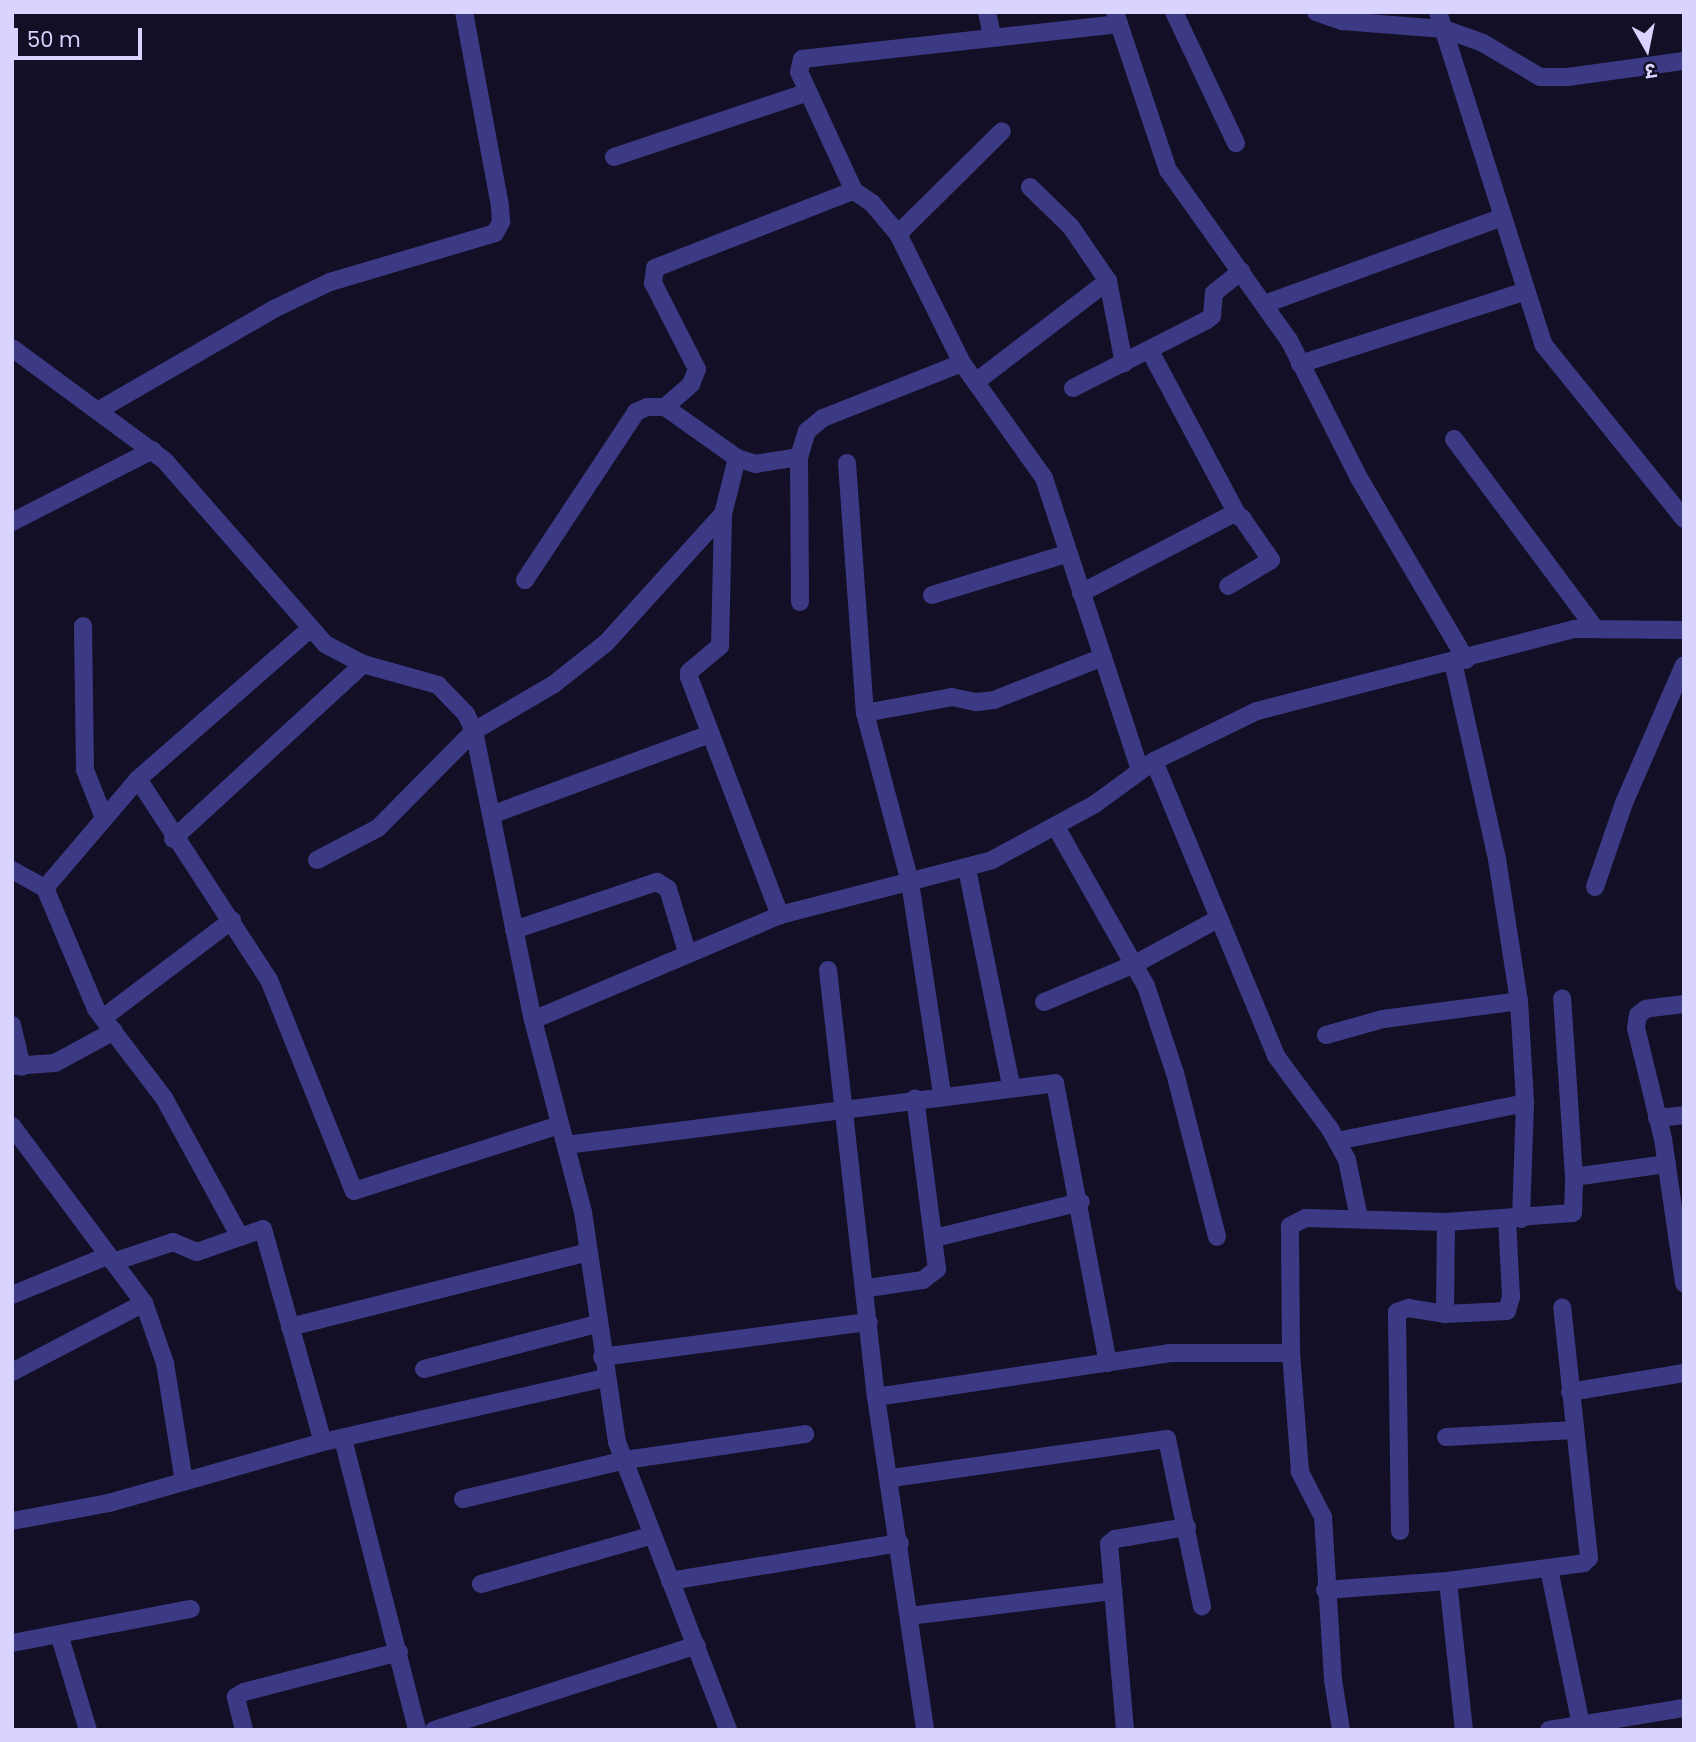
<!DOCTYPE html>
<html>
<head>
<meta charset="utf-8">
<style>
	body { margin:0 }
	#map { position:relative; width:1696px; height:1742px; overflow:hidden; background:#130f26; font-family:Poppins,"Noto Sans Devanagari",sans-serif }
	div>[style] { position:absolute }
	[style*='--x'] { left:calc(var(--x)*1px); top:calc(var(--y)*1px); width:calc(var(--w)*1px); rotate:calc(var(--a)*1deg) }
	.minor>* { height:18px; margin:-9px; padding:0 9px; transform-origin:9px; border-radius:9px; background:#3d3a85 }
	span { translate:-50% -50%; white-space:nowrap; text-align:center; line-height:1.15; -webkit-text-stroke:7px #130f26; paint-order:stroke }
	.frame { position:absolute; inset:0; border:14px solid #d9d4ff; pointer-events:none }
	.north { position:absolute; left:1612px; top:14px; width:70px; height:70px; -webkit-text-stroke:5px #130f26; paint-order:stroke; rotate:171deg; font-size:19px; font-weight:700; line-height:28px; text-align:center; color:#d9d4ff }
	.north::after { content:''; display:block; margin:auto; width:24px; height:32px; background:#d9d4ff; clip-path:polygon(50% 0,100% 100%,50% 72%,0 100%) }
	.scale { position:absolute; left:14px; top:28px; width:128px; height:32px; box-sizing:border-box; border:4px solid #d9d4ff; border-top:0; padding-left:9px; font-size:21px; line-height:24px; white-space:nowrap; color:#d9d4ff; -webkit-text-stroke:5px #130f26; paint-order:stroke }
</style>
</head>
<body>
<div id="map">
	<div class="minor">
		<i style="--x:987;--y:12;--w:24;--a:78"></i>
		<i style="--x:1115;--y:12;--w:167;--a:71.5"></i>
		<i style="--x:1168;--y:170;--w:209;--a:54.6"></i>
		<i style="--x:1289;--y:340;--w:155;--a:63.1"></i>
		<i style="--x:1359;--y:478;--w:211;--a:59.5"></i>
		<i style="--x:1174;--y:12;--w:145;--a:64.7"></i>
		<i style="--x:1316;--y:12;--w:28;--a:19"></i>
		<i style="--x:1342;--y:21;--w:102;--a:4.5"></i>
		<i style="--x:1444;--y:29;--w:41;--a:19.7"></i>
		<i style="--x:1483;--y:43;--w:66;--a:30.8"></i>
		<i style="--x:1540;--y:77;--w:28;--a:0"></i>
		<i style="--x:1568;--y:77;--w:117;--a:-7.9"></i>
		<i style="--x:1438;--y:12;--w:348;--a:72.4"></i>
		<i style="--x:1543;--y:344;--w:225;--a:51.1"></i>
		<i style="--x:614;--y:157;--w:205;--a:-18.5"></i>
		<i style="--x:1030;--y:187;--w:57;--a:44.3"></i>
		<i style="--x:1071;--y:227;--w:65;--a:55.6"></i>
		<i style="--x:1108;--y:281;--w:84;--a:79"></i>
		<i style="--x:854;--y:191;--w:131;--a:-114.8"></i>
		<i style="--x:799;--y:72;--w:13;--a:-77"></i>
		<i style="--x:802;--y:59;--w:319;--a:-6.3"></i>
		<i style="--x:898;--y:234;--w:146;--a:-44.7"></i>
		<i style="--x:1265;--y:304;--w:250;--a:-20.1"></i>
		<i style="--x:12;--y:348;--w:190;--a:36.4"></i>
		<i style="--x:165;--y:461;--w:243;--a:48.8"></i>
		<i style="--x:325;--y:644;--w:43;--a:27.8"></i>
		<i style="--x:363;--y:664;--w:78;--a:15.6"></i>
		<i style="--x:438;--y:685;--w:40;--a:46"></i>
		<i style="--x:466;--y:714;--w:19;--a:65"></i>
		<i style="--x:474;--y:731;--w:295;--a:78.5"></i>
		<i style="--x:533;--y:1020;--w:198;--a:75.4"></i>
		<i style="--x:583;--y:1212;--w:232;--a:81.6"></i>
		<i style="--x:617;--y:1442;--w:309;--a:68.9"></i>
		<i style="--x:1150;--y:351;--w:187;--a:61.9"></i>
		<i style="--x:1300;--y:364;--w:234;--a:-17.9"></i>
		<i style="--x:977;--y:381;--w:165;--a:-37.4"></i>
		<i style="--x:1073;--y:388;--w:150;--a:-26.9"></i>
		<i style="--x:1207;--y:320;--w:6;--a:-39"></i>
		<i style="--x:1212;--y:316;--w:23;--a:-85"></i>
		<i style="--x:1214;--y:293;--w:35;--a:-39"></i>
		<i style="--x:665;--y:407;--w:35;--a:-41"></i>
		<i style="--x:691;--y:384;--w:16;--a:-68"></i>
		<i style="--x:697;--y:369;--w:97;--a:-117.1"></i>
		<i style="--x:653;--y:283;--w:15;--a:-82"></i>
		<i style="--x:655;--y:268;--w:206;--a:-21.3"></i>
		<i style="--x:847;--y:193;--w:7;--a:-16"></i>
		<i style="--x:854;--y:191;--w:22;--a:34"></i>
		<i style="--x:872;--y:203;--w:40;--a:50"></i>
		<i style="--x:898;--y:234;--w:144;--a:63.6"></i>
		<i style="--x:962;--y:363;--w:141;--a:54.5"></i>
		<i style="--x:1044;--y:478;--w:307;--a:71.8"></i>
		<i style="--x:99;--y:410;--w:204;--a:-30"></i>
		<i style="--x:276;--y:308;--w:60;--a:-25.7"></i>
		<i style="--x:330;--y:282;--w:172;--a:-16.5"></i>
		<i style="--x:495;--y:233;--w:13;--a:-61"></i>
		<i style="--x:501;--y:222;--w:16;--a:-94"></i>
		<i style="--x:500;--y:206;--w:197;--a:-100.5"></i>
		<i style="--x:1454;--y:439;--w:234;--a:53.3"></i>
		<i style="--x:799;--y:457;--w:145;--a:89.6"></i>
		<i style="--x:737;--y:458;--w:19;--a:18"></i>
		<i style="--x:755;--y:464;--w:45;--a:-9"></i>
		<i style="--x:799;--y:457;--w:27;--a:-73"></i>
		<i style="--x:807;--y:431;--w:21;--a:-39"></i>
		<i style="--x:823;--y:418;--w:149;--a:-21.6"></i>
		<i style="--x:847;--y:463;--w:251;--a:85.9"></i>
		<i style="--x:865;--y:713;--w:175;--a:75.1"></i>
		<i style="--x:910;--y:882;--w:214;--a:81.4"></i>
		<i style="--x:12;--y:522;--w:158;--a:-27.1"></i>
		<i style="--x:525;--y:580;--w:201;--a:-56.5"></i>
		<i style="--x:636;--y:412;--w:12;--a:-24"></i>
		<i style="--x:647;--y:407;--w:18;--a:0"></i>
		<i style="--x:665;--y:407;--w:88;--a:35.3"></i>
		<i style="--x:737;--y:458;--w:58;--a:104"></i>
		<i style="--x:723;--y:514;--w:132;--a:91.3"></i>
		<i style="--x:720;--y:646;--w:40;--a:140"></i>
		<i style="--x:689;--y:672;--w:5;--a:90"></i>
		<i style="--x:689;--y:677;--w:255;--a:69.1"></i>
		<i style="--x:1081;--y:593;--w:171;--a:-27.5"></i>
		<i style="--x:1233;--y:514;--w:10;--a:24"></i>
		<i style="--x:1242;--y:518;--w:51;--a:55.4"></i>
		<i style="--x:1271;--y:560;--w:50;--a:148.8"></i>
		<i style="--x:932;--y:595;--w:143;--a:-17"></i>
		<i style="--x:83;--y:626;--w:144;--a:89.2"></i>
		<i style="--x:85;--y:770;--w:52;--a:68.4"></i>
		<i style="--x:1453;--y:662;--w:202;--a:77.4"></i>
		<i style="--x:1497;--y:859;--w:144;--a:81.2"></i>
		<i style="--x:1519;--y:1001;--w:102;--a:86.6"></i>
		<i style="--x:1525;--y:1103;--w:116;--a:92"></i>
		<i style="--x:865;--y:713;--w:88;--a:-10.4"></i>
		<i style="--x:952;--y:697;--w:25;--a:12"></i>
		<i style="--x:976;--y:702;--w:18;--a:-6"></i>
		<i style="--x:994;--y:700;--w:117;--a:-21.5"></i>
		<i style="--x:1154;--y:761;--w:319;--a:67.5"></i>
		<i style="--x:1276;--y:1056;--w:91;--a:53.5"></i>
		<i style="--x:1330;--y:1129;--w:35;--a:61"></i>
		<i style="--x:1347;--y:1160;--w:59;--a:78.3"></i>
		<i style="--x:138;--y:779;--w:240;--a:56.9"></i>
		<i style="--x:269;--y:980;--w:227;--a:68.1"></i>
		<i style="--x:354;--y:1191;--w:215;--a:-17.8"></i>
		<i style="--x:491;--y:815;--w:233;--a:-20.3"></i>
		<i style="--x:1056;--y:827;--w:183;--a:60.5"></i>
		<i style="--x:1146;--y:986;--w:92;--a:71.6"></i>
		<i style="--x:1175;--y:1073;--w:169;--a:75.6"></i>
		<i style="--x:173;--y:839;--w:258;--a:-42.6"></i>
		<i style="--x:317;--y:860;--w:69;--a:-27.7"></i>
		<i style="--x:378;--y:828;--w:136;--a:-45.3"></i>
		<i style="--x:474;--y:731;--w:93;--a:-30.4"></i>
		<i style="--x:554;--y:684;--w:66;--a:-38.3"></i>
		<i style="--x:606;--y:643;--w:174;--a:-47.8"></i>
		<i style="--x:967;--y:869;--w:221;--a:78.5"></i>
		<i style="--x:12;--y:870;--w:38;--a:29"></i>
		<i style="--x:45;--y:888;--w:131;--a:67.1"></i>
		<i style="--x:96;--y:1009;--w:112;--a:52.6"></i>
		<i style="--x:164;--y:1098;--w:158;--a:61.3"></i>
		<i style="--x:240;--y:1237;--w:24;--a:-19"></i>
		<i style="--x:263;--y:1229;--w:221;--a:74.3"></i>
		<i style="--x:1595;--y:887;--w:89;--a:-71"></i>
		<i style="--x:1624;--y:803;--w:150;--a:-66.5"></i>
		<i style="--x:45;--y:888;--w:143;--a:-49.5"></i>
		<i style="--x:138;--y:779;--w:227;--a:-41.1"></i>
		<i style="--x:514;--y:930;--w:151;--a:-18.6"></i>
		<i style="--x:657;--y:882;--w:13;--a:32"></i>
		<i style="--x:668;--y:889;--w:66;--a:73.2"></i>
		<i style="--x:828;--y:970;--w:430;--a:83.6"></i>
		<i style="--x:876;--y:1397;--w:337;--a:81.6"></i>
		<i style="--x:1044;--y:1002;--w:99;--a:-22.7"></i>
		<i style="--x:1135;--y:964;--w:94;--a:-28.5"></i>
		<i style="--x:1684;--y:1004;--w:38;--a:173"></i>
		<i style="--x:1646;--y:1009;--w:10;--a:143"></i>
		<i style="--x:1638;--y:1015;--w:13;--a:99"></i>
		<i style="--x:1636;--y:1028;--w:114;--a:76.3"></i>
		<i style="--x:1663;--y:1139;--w:146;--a:81.7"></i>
		<i style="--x:103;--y:1018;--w:162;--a:-37.2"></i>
		<i style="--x:533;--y:1020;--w:268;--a:-23"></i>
		<i style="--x:780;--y:915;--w:219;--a:-14.5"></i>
		<i style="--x:992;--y:860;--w:117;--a:-28.5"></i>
		<i style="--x:1095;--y:804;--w:73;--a:-36.1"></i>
		<i style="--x:1154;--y:761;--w:114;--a:-25.9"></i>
		<i style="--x:1257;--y:711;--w:328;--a:-14.5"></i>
		<i style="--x:1575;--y:629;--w:109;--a:0.5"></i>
		<i style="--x:12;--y:1025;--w:43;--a:76.6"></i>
		<i style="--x:1326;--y:1035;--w:59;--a:-15.7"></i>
		<i style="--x:1383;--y:1019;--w:137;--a:-7.5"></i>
		<i style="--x:12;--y:1066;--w:43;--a:-4"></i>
		<i style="--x:55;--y:1063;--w:67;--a:-28.5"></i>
		<i style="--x:1657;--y:1118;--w:27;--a:-6"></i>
		<i style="--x:12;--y:1126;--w:221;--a:53.3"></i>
		<i style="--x:144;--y:1303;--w:64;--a:70.7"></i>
		<i style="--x:165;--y:1363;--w:120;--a:80.9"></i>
		<i style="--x:1337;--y:1141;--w:192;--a:-11.4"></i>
		<i style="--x:566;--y:1145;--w:493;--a:-7.2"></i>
		<i style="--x:1055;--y:1083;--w:285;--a:79.3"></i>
		<i style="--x:1574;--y:1177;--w:94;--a:-8"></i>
		<i style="--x:935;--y:1238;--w:150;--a:-13.9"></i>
		<i style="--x:113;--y:1262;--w:63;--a:-18.4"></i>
		<i style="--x:173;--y:1242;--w:26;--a:23"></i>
		<i style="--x:197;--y:1252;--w:46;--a:-19.2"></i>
		<i style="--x:868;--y:1288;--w:56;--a:-8.3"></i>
		<i style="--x:923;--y:1280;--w:18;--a:-38"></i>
		<i style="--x:937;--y:1269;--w:172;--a:-97.3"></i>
		<i style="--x:12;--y:1295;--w:103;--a:-22.3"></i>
		<i style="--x:1445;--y:1314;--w:92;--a:-89.4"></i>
		<i style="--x:290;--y:1327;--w:308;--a:-14.1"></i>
		<i style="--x:602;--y:1357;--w:269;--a:-7.5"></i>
		<i style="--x:424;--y:1369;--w:179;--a:-14.6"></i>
		<i style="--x:12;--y:1372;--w:149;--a:-27.6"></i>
		<i style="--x:1570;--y:1392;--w:116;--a:-9.5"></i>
		<i style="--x:876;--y:1397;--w:296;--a:-8.5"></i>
		<i style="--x:1169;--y:1353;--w:122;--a:0"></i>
		<i style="--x:1446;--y:1437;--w:128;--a:-3.1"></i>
		<i style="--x:343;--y:1439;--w:300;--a:75.7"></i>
		<i style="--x:892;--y:1478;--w:278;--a:-8.1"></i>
		<i style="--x:1167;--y:1439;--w:171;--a:78.2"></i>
		<i style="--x:463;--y:1499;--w:167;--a:-13.5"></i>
		<i style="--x:625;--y:1460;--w:182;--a:-8.2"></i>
		<i style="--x:12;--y:1521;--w:99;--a:-10.5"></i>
		<i style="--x:109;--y:1503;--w:223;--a:-15.9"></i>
		<i style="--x:323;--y:1442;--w:288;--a:-12.8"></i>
		<i style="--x:1400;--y:1531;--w:219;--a:-90.8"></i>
		<i style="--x:1397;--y:1312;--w:12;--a:-20"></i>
		<i style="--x:1408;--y:1308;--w:37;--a:9"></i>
		<i style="--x:1445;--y:1314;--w:62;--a:-2.8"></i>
		<i style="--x:1507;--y:1311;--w:15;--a:-74"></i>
		<i style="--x:1511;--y:1297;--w:78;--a:-92.9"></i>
		<i style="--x:1549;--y:1569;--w:164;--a:78.4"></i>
		<i style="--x:670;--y:1581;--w:233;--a:-9.4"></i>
		<i style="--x:1448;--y:1581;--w:150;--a:83.9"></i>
		<i style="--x:481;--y:1584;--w:176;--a:-15.9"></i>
		<i style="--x:1325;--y:1590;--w:123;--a:-4.2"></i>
		<i style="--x:1448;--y:1581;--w:137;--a:-7.5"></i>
		<i style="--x:1584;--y:1563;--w:7;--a:-45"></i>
		<i style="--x:1589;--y:1558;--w:252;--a:-96.1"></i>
		<i style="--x:909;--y:1616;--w:206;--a:-7"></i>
		<i style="--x:59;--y:1634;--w:100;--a:73.2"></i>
		<i style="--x:12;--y:1643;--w:182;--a:-10.8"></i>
		<i style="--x:244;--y:1730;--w:34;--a:-104"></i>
		<i style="--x:236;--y:1697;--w:9;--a:-32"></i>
		<i style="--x:244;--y:1692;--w:160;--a:-14.5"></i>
		<i style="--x:434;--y:1730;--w:276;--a:-17.9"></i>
		<i style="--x:1125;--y:1730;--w:187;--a:-94.9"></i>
		<i style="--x:1109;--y:1544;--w:8;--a:-40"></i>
		<i style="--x:1115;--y:1539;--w:73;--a:-9.5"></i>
		<i style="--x:1341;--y:1730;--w:51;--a:-99.1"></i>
		<i style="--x:1333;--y:1680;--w:163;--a:-93.5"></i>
		<i style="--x:1323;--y:1517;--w:51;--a:-117.1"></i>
		<i style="--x:1300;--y:1472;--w:119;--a:-94.3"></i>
		<i style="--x:1291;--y:1353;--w:127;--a:-90.5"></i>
		<i style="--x:1290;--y:1226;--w:18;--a:-27"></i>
		<i style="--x:1306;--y:1218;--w:140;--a:1.6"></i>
		<i style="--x:1446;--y:1222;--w:127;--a:-4.1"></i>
		<i style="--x:1573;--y:1213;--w:36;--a:-88"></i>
		<i style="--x:1574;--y:1177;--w:179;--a:-93.8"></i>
		<i style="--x:1549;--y:1730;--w:137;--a:-9.3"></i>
	</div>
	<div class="frame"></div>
	<div class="north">उ</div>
	<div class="scale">50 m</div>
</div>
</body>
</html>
